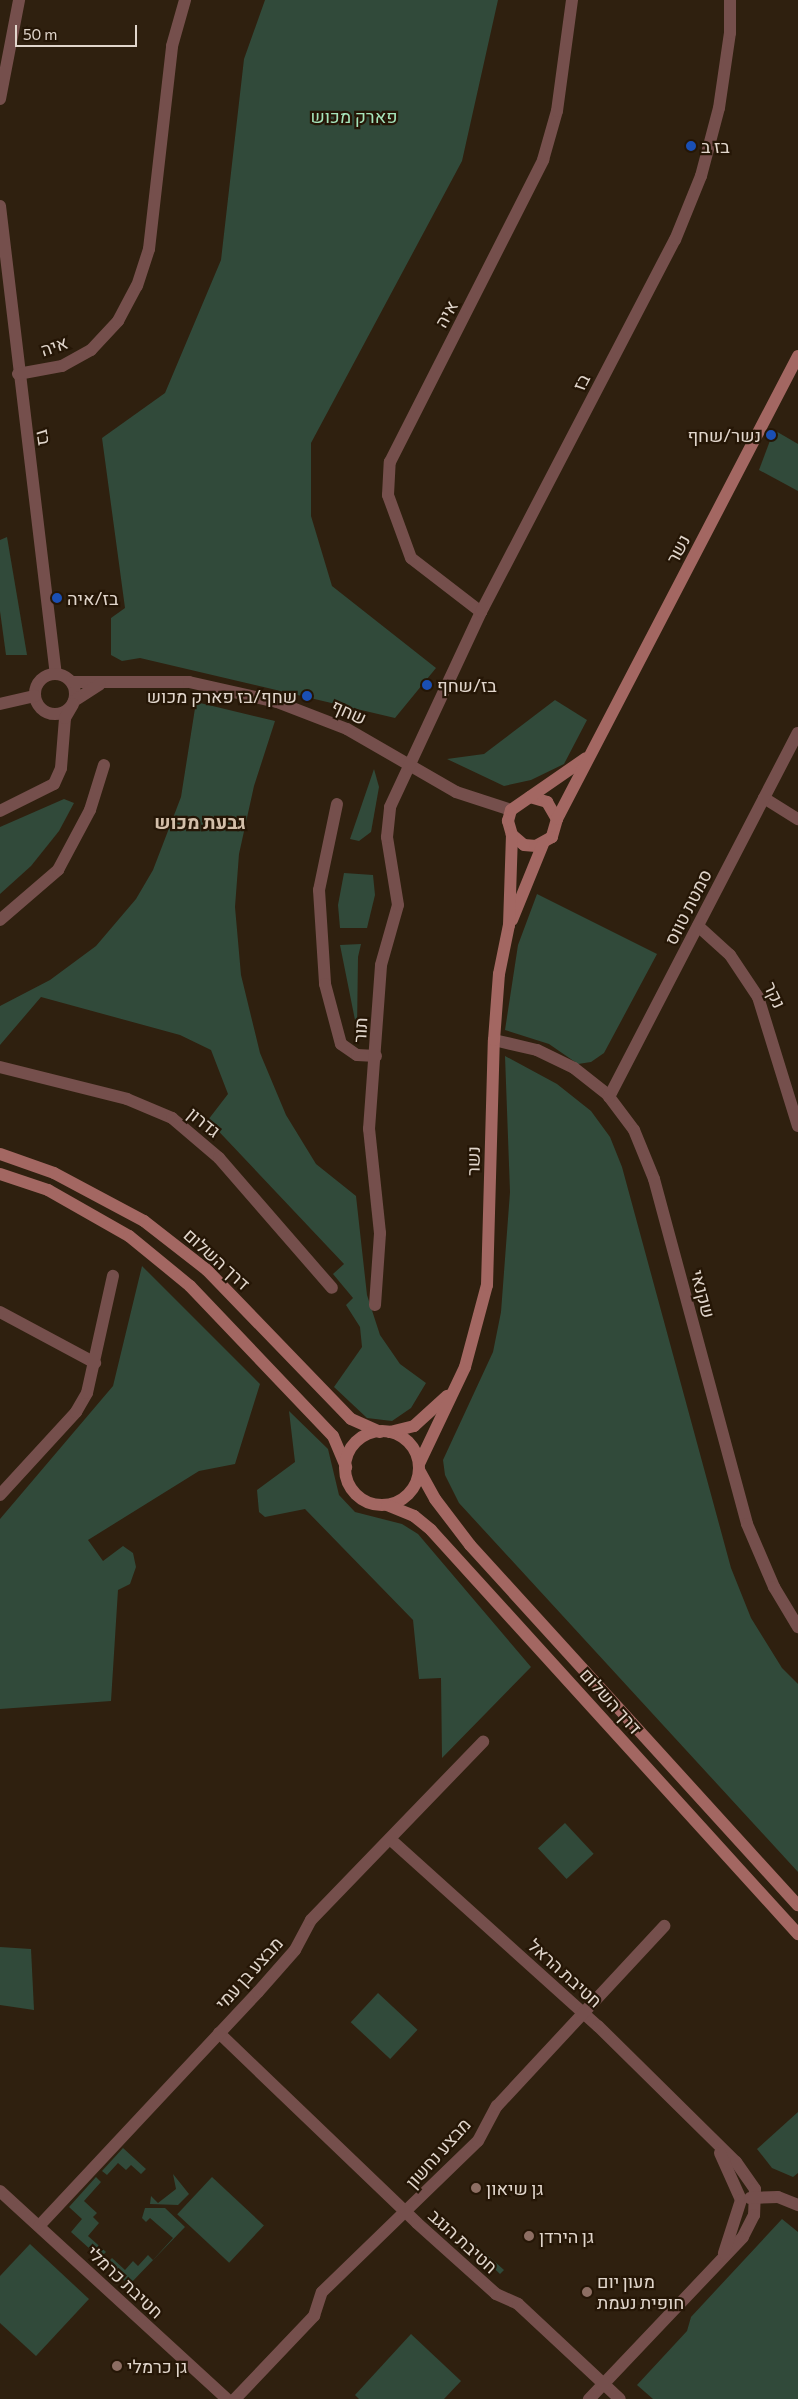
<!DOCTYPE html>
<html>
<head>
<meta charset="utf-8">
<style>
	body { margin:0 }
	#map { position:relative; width:798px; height:2399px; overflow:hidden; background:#2f200f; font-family:Commissioner,Heebo,sans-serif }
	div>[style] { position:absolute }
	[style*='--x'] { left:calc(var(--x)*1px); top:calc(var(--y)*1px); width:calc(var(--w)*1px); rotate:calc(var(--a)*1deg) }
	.green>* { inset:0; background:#314a3a; transform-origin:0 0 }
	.street>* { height:12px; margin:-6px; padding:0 6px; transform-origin:6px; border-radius:6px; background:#754f4c }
	.street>.ring { margin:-6px; padding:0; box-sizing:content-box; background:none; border:12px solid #754f4c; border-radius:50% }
	.secondary>* { height:12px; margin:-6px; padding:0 6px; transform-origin:6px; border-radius:6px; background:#a36762 }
	.secondary>.ring { margin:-6px; padding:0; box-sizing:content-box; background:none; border:12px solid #a36762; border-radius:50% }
	.dots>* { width:14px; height:14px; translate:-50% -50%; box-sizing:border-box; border:2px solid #251606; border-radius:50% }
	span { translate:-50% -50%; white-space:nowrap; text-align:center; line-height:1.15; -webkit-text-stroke:4.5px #251606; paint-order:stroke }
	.park-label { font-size:18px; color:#a6e4bb }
	.poi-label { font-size:18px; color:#e1d6cc }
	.left { translate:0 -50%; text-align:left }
	.right { translate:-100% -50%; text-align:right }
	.street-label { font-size:18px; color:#e1d6cc }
	.neighbourhood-label { font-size:19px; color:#d3bfaa; font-weight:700 }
	.scale { position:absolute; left:15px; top:25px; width:122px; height:22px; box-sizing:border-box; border:2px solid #e1d6cc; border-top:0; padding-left:6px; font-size:15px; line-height:18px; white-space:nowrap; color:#e1d6cc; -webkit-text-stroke:4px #251606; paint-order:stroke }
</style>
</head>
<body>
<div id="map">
	<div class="green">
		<i style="clip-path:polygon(265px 0,498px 0,462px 161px,311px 443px,311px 516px,332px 586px,436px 668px,395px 718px,140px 658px,122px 661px,111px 655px,111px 618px,125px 608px,102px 438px,165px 393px,221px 260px,244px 59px)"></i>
		<i style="clip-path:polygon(774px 430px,798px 444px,798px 491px,759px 470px)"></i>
		<i style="clip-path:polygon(7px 537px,27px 655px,6px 655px,0 611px,0 540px)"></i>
		<i style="clip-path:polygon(555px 700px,587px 720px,564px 764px,531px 780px,504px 786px,447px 759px,484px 754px)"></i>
		<i style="clip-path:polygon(196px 702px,275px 721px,254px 786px,239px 854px,235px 907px,241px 975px,260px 1053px,286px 1115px,316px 1164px,356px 1196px,367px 1295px,380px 1335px,400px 1364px,426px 1383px,411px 1408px,392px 1421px,367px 1418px,334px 1387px,362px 1347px,360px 1327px,346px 1305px,353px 1298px,333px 1274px,344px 1264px,208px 1120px,228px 1094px,211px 1050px,180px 1035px,41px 997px,0 1045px,0 1006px,50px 980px,96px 946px,136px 899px,153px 870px,181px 797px)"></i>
		<i style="clip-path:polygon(374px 769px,379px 787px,371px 832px,359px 841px,350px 839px)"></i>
		<i style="clip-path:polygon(64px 799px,74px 803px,59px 831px,31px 866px,0 894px,0 827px)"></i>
		<i style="clip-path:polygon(344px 873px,373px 875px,375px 895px,367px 928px,340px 928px,338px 905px)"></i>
		<i style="clip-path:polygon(537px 894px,657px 954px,604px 1053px,591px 1062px,578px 1064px,549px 1044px,505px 1030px,518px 945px)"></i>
		<i style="clip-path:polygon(361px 944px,358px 957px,357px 1030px,340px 945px)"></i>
		<i style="clip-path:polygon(505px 1056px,557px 1084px,591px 1111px,610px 1137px,622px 1167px,731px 1568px,751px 1618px,782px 1668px,798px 1684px,798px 1872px,459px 1503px,445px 1475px,443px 1460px,493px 1352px,501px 1312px,510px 1192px)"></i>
		<i style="clip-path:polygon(142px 1266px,260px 1384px,235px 1464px,199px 1471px,88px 1540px,103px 1561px,123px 1546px,133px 1553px,136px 1567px,130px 1584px,118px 1590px,111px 1701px,0 1709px,0 1519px,113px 1386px)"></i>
		<i style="clip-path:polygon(289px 1411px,328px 1449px,339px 1495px,355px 1512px,402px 1524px,418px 1534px,531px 1667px,442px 1758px,441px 1678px,419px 1679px,413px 1620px,305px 1509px,265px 1517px,259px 1512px,257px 1490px,295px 1462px)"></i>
		<i style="left:565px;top:1823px;width:42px;height:37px;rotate:47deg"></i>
		<i style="clip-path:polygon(0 1947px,31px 1949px,34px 2010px,0 2005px)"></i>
		<i style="left:378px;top:1993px;width:54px;height:40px;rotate:43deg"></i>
		<i style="clip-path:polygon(798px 2112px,798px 2173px,793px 2177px,772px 2168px,757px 2149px)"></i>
		<i style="clip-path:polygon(123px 2148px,146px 2169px,141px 2174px,131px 2165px,126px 2170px,118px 2163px,107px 2175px,102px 2171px)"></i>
		<i style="clip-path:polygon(173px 2174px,189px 2194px,178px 2205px,150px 2204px,151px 2196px,158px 2203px,176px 2189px)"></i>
		<i style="clip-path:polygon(96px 2177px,101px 2182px,84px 2201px,97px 2213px,93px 2217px,99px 2223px,88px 2236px,106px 2252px,100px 2258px,71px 2232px,82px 2219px,69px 2207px)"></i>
		<i style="left:212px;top:2177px;width:71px;height:51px;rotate:43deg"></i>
		<i style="clip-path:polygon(145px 2208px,165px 2208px,185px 2227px,129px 2285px,106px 2264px,112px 2258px,125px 2270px,133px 2261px,138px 2266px,148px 2255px,153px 2260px,173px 2238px,150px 2218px,146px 2222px,142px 2218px)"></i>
		<i style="clip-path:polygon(782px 2219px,798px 2232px,798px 2399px,653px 2399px,637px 2385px,687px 2331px,691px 2317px)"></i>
		<i style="clip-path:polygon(30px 2244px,89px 2299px,36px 2356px,0 2323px,0 2276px)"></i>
		<i style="clip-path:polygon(475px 2244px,504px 2270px,500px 2274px,472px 2247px)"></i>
		<i style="clip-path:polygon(411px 2334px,461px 2381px,444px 2399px,359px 2399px,355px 2395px)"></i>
	</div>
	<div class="street">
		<i style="--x:0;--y:99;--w:101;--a:-79.1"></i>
		<i style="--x:0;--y:206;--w:470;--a:83.2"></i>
		<i style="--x:18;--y:374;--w:45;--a:-10.3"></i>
		<i style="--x:62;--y:366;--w:33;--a:-29"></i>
		<i style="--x:91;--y:350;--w:40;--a:-47"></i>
		<i style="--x:118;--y:321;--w:40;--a:-62"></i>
		<i style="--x:137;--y:286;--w:39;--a:-72"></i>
		<i style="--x:149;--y:249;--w:204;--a:-83.5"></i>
		<i style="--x:172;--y:46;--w:48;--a:-74.2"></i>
		<i style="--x:481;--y:612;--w:88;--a:-142.4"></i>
		<i style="--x:411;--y:558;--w:67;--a:-110.1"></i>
		<i style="--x:388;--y:495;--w:33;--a:-87"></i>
		<i style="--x:390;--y:462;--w:339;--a:-63.1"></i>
		<i style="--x:543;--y:160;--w:51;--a:-74.1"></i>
		<i style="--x:557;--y:111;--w:112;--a:-82.3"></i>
		<i class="ring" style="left:35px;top:674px;width:28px;height:28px"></i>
		<i style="--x:72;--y:682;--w:117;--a:0"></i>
		<i style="--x:189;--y:682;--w:90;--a:12.8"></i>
		<i style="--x:277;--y:702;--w:75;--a:21.1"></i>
		<i style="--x:347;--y:729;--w:126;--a:30"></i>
		<i style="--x:456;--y:792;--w:58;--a:18.1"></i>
		<i style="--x:74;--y:701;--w:31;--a:-33"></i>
		<i style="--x:0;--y:704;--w:36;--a:-13"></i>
		<i style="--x:764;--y:798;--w:40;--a:32"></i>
		<i style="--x:337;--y:804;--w:88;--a:101.8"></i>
		<i style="--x:319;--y:890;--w:94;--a:86.3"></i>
		<i style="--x:325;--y:984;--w:62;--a:75.1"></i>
		<i style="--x:341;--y:1044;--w:19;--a:35"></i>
		<i style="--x:357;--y:1055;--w:19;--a:3"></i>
		<i style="--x:0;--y:811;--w:60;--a:-26.6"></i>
		<i style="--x:54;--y:784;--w:17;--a:-66"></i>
		<i style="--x:61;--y:768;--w:50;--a:-85.4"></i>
		<i style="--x:65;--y:718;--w:16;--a:-60"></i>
		<i style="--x:0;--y:920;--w:77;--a:-40.8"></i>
		<i style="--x:58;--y:870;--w:68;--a:-61.9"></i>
		<i style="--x:90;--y:810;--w:47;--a:-72.7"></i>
		<i style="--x:698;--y:926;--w:43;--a:42.2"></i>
		<i style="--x:730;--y:955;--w:50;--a:56.3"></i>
		<i style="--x:758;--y:997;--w:135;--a:72.8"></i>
		<i style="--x:494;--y:1040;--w:44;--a:13.1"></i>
		<i style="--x:537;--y:1050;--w:41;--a:25.9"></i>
		<i style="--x:574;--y:1068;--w:42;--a:38.2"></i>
		<i style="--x:607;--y:1094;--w:45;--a:53.1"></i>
		<i style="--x:634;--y:1130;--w:53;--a:67.8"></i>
		<i style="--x:654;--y:1179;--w:357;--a:74.9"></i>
		<i style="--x:747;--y:1524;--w:69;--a:66.8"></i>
		<i style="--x:774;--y:1587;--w:47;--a:59"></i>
		<i style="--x:0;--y:1067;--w:131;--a:14.1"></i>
		<i style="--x:127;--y:1099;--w:49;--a:22.9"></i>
		<i style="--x:172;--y:1118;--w:62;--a:40.4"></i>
		<i style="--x:219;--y:1158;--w:172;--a:49"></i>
		<i style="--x:609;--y:1097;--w:410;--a:-62.6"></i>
		<i style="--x:375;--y:1305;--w:72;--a:-86"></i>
		<i style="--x:380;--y:1233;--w:105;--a:-96"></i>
		<i style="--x:369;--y:1129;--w:164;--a:-85.8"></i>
		<i style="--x:381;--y:965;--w:62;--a:-74.2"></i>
		<i style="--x:398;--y:905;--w:69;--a:-99.2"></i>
		<i style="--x:387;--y:837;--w:30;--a:-84"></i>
		<i style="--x:390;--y:807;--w:215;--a:-65"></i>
		<i style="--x:481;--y:612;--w:420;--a:-62.5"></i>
		<i style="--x:675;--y:240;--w:69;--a:-67.9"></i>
		<i style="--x:701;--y:176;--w:70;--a:-75.2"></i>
		<i style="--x:719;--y:108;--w:76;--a:-81.7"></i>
		<i style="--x:730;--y:33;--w:33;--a:-90"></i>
		<i style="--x:0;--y:1312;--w:108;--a:28.2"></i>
		<i style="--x:0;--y:1495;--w:113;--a:-47.5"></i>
		<i style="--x:76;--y:1412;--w:22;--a:-60"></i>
		<i style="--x:87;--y:1393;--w:120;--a:-77.5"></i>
		<i style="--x:390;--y:1839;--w:280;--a:42"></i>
		<i style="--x:598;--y:2026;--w:194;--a:44.6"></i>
		<i style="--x:736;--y:2162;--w:33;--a:55"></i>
		<i style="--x:755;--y:2189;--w:26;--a:92"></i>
		<i style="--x:754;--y:2215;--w:25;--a:117"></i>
		<i style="--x:743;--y:2237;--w:224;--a:133.5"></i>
		<i style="--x:219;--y:2033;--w:274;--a:43.8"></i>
		<i style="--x:417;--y:2223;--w:106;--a:41.9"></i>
		<i style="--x:496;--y:2294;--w:24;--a:24"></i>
		<i style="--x:518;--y:2304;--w:139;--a:43"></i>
		<i style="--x:720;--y:2153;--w:51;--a:65.9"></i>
		<i style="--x:741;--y:2200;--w:56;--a:107.8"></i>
		<i style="--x:0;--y:2191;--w:308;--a:42.5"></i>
		<i style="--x:750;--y:2198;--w:28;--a:-2"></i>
		<i style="--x:778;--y:2197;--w:22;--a:22"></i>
		<i style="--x:39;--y:2226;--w:320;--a:-46.9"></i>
		<i style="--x:258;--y:1992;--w:56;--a:-48.6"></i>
		<i style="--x:295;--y:1950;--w:34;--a:-62"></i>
		<i style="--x:311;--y:1920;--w:248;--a:-46"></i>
		<i style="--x:235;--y:2399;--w:115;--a:-46.4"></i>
		<i style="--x:314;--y:2316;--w:25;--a:-72"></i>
		<i style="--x:322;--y:2292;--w:217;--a:-44.1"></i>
		<i style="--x:478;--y:2141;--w:40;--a:-62"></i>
		<i style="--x:497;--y:2106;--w:246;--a:-47.1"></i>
	</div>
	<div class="secondary">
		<i style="--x:530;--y:797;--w:18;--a:16"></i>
		<i style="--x:547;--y:802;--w:20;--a:60"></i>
		<i style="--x:557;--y:819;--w:19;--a:106"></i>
		<i style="--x:552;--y:837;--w:18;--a:151"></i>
		<i style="--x:536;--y:846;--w:12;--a:-175"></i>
		<i style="--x:524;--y:845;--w:16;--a:-140"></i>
		<i style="--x:512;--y:835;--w:15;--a:-106"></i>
		<i style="--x:508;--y:821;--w:11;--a:-75"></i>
		<i style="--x:511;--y:810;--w:91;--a:-34.7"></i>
		<i style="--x:557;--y:819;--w:522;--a:-62.5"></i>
		<i style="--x:512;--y:920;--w:82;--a:-67.8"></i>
		<i style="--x:0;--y:1154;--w:57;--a:19.4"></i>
		<i style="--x:54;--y:1173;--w:102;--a:28.1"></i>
		<i style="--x:144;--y:1221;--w:80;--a:37.9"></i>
		<i style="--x:207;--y:1270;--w:207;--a:46"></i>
		<i style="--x:351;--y:1419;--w:32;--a:24"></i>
		<i style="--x:0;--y:1174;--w:51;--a:18.4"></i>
		<i style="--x:48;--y:1190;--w:93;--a:29.6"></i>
		<i style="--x:129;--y:1236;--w:79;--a:39.3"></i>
		<i style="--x:190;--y:1286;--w:207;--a:46.4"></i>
		<i style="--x:333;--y:1436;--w:34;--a:67"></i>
		<i class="ring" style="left:345px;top:1431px;width:62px;height:62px"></i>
		<i style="--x:390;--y:1432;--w:25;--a:-14"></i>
		<i style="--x:414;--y:1426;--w:45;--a:-42.3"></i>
		<i style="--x:419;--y:1464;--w:107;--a:-64.6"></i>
		<i style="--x:465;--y:1367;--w:85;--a:-75"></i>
		<i style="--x:487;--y:1285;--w:245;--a:-88.4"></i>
		<i style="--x:494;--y:1040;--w:66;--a:-85.7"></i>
		<i style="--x:499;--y:974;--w:50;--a:-78.5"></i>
		<i style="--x:509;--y:925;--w:90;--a:-88.1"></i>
		<i style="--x:419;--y:1470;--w:33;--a:61"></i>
		<i style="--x:435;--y:1499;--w:58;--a:52.7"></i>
		<i style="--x:470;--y:1545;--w:487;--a:47.7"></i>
		<i style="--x:387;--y:1505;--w:29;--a:22"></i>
		<i style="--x:414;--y:1516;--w:22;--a:39"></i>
		<i style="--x:431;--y:1530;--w:546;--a:47.75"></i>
	</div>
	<div class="dots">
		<i style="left:691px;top:146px;background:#1a4fb4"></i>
		<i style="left:771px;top:435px;background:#1a4fb4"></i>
		<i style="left:57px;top:598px;background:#1a4fb4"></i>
		<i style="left:427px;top:685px;background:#1a4fb4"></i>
		<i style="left:307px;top:696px;background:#1a4fb4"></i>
		<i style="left:476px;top:2188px;background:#8d6e63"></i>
		<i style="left:529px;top:2236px;background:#8d6e63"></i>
		<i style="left:587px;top:2292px;background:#8d6e63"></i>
		<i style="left:117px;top:2366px;background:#8d6e63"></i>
	</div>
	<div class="park-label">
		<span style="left:354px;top:116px">פארק מכוש</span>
	</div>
	<div class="poi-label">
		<span class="left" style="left:701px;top:146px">בז ב</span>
		<span class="right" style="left:761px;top:435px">נשר/שחף</span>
		<span class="left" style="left:67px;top:598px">בז/איה</span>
		<span class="left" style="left:437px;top:685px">בז/שחף</span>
		<span class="right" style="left:297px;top:696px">שחף/בז פארק מכוש</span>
		<span class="left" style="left:486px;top:2188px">גן שיאון</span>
		<span class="left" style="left:539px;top:2236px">גן הירדן</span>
		<span class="left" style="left:597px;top:2292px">מעון יום<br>חופית נעמת</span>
		<span class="left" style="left:127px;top:2366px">גן כרמלי</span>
	</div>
	<div class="street-label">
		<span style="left:446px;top:314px;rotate:-61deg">איה</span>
		<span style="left:54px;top:346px;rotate:-19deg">איה</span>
		<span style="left:581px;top:382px;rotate:-62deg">בז</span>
		<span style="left:44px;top:437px;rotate:82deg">בז</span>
		<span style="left:678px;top:549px;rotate:-62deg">נשר</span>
		<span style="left:349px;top:712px;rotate:24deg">שחף</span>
		<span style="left:688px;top:907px;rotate:-63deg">סמטת טווס</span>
		<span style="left:775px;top:995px;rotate:65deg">נקר</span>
		<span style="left:360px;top:1030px;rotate:-87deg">תור</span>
		<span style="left:204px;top:1122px;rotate:39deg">גדרון</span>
		<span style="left:473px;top:1161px;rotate:-89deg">נשר</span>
		<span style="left:217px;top:1259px;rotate:42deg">דרך השלום</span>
		<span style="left:703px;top:1294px;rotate:75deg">שקנאי</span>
		<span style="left:611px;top:1701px;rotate:48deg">דרך השלום</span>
		<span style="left:249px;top:1973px;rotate:-48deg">מבצע בן עמי</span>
		<span style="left:565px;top:1973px;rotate:42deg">חטיבת הראל</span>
		<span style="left:438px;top:2153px;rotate:-48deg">מבצע נחשון</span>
		<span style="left:463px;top:2241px;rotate:42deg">חטיבת הנגב</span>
		<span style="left:125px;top:2282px;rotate:43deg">חטיבת כרמלי</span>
	</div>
	<div class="neighbourhood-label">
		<span style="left:200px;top:822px">גבעת מכוש</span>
	</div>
	<div class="scale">50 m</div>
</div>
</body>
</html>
